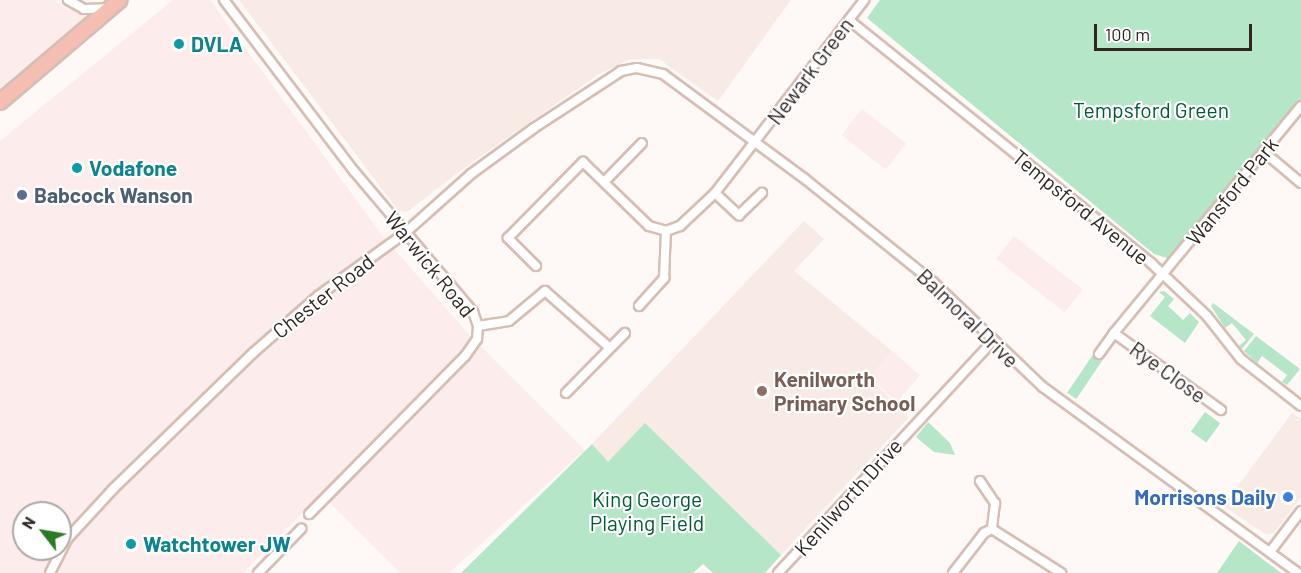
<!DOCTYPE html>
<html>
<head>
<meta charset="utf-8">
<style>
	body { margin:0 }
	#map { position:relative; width:1301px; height:573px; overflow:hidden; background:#fef9f7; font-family:Barlow,sans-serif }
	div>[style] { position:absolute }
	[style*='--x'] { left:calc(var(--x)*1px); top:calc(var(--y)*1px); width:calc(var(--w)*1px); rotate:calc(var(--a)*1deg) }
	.built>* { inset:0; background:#f8eae5 }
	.industrial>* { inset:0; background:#fceceb; transform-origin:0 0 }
	.green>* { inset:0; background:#b4e6c7; transform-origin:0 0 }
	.roads { filter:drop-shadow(2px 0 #d6beb4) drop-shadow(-2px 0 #d6beb4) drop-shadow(0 2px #d6beb4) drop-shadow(0 -2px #d6beb4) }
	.minor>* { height:8px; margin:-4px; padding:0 4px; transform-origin:4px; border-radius:4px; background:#fff }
	.primary>* { height:14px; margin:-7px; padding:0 7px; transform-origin:7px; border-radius:7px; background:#f5beb2 }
	.dots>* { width:16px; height:16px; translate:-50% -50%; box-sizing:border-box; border:3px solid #fff; border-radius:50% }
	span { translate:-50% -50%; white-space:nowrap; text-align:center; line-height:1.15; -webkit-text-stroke:4.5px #fff; paint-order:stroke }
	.culture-label { font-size:21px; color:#0d838f; font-weight:700 }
	.left { translate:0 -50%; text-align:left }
	.street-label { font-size:21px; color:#2f2622 }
	.park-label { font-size:21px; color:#005a36 }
	.service-label { font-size:21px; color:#4e5e75; font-weight:700 }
	.education-label { font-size:21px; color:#785e54; font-weight:700 }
	.shop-label { font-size:21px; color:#366cbe; font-weight:700 }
	.right { translate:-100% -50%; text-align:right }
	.north { position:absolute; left:12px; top:501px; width:60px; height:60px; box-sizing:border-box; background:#fff; border:2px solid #aca8a7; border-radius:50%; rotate:301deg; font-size:16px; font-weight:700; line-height:24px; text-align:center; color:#2f2622 }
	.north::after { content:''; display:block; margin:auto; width:21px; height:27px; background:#2c7a23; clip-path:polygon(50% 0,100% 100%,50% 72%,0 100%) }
	.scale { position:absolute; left:1094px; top:24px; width:158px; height:27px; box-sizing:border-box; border:3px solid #2f2622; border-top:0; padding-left:8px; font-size:18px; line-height:21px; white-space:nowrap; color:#2f2622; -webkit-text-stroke:4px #fff; paint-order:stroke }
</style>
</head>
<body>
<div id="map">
	<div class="built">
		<i style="clip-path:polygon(239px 0,791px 0,718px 101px,659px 59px,631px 59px,599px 74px,460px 171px,407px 212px,398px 210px)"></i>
		<i style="clip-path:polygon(804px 221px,824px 239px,794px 271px,892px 351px,869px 378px,909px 417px,781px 555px,646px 424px,607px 463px,592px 444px)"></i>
		<i style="clip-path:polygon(1292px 413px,1301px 419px,1301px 497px,1274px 533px,1267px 535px,1223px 506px)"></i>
	</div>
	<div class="industrial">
		<i style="clip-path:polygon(0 0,54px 0,67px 9px,88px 14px,0 92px)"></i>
		<i style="clip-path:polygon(evenodd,173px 0,210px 0,381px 234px,472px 338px,585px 450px,449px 573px,400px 573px,321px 494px,243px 573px,0 573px,0 141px,173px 0,24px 513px,60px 513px,60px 549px,24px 549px,24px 513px)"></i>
		<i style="left:862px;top:109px;width:56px;height:33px;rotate:38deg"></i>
		<i style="left:1014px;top:236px;width:87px;height:29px;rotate:38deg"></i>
		<i style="left:892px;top:351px;width:37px;height:35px;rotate:41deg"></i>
	</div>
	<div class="green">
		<i style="clip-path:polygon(880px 0,1301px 0,1301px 99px,1170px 259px,1154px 254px,867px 18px)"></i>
		<i style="clip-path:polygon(1164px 291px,1174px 299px,1168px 306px,1183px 320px,1190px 313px,1199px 322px,1185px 343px,1150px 316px,1165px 297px,1159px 292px)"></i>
		<i style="clip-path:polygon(1213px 303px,1254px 334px,1242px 349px,1239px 346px,1246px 340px,1232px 323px,1225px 328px,1211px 306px)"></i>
		<i style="clip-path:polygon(1256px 336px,1300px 369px,1287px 385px,1282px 382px,1287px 375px,1262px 356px,1257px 363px,1244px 351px)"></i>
		<i style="left:1094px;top:353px;width:11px;height:48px;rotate:34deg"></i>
		<i style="left:1205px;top:412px;width:19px;height:24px;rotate:36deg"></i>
		<i style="clip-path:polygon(928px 422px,950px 443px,955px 455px,934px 452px,916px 437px)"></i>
		<i style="clip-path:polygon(645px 423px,781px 555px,765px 573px,713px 573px,703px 564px,693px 573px,461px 573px,592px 444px,608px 462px)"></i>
		<i style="clip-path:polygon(1239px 541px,1281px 573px,1217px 573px)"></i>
	</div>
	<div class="roads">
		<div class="minor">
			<i style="--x:68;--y:0;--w:18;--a:29"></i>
			<i style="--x:84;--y:9;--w:25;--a:-2"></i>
			<i style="--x:224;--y:0;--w:215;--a:52.8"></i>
			<i style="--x:354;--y:171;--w:185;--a:49.8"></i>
			<i style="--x:473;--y:312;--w:15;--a:70"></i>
			<i style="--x:478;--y:326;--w:13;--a:94"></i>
			<i style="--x:477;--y:339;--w:21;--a:125"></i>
			<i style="--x:465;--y:356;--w:222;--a:134.6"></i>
			<i style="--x:849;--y:20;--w:388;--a:38.8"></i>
			<i style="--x:1151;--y:263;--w:77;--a:43.4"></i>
			<i style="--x:1207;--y:316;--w:55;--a:51.7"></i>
			<i style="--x:1241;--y:359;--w:76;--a:38.1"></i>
			<i style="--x:1264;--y:152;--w:48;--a:40"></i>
			<i style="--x:604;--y:182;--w:54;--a:-45.7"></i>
			<i style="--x:715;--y:193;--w:33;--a:43"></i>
			<i style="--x:739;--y:215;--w:32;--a:-44"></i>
			<i style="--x:536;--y:266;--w:40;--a:-135"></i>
			<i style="--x:508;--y:238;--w:107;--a:-45.4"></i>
			<i style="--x:583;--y:162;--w:92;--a:44.1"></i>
			<i style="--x:649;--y:226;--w:18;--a:16"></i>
			<i style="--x:666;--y:231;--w:15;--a:-20"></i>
			<i style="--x:680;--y:226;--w:48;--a:-43.3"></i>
			<i style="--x:715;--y:193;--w:244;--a:-52.3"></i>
			<i style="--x:639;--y:306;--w:38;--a:-48"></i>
			<i style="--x:664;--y:278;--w:47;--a:-87.6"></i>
			<i style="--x:478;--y:326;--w:31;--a:-9"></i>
			<i style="--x:509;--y:321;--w:47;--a:-39.8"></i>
			<i style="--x:545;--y:291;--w:86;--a:41.2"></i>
			<i style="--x:1099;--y:354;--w:26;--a:-54"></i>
			<i style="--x:566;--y:393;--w:84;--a:-45.5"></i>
			<i style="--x:1221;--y:410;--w:132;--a:-144.3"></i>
			<i style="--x:1114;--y:333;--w:294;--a:-50.5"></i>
			<i style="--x:980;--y:481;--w:27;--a:56"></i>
			<i style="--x:995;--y:503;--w:26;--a:97"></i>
			<i style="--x:1270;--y:552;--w:51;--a:-52.9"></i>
			<i style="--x:50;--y:573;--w:39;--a:-63"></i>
			<i style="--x:68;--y:538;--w:67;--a:-47.4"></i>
			<i style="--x:113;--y:489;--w:195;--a:-44.2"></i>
			<i style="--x:253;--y:353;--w:86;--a:-41.2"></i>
			<i style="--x:318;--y:296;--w:107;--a:-35.9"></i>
			<i style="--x:405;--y:233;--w:89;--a:-41.8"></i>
			<i style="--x:471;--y:174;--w:78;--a:-36.1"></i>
			<i style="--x:534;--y:128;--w:104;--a:-33.2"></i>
			<i style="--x:621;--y:71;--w:16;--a:-11"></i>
			<i style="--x:637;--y:68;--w:27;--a:13"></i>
			<i style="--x:663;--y:74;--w:177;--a:36.5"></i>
			<i style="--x:805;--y:179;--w:164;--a:38.8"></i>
			<i style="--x:933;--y:282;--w:152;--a:43.7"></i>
			<i style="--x:1043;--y:387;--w:316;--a:36.1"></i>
			<i style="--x:258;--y:573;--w:62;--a:-45.7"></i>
			<i style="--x:778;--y:573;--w:315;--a:-47.2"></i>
			<i style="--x:953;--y:573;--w:51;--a:-52.2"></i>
			<i style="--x:984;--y:533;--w:9;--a:-27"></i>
			<i style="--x:992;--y:529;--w:82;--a:32.5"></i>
		</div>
		<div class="primary">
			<i style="--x:0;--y:102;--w:157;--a:-40.4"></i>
		</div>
	</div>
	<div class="dots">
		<i style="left:179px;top:44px;background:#0f9aa8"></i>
		<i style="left:77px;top:168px;background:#0f9aa8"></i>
		<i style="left:22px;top:195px;background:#5c6f8a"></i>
		<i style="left:762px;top:391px;background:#8d6e63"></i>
		<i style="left:1288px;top:497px;background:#3f7fe0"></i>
		<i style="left:131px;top:544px;background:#0f9aa8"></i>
	</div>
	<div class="culture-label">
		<span class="left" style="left:191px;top:44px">DVLA</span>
		<span class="left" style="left:89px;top:168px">Vodafone</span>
		<span class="left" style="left:143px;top:544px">Watchtower JW</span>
	</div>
	<div class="street-label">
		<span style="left:810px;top:71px;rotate:-53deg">Newark Green</span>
		<span style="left:1232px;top:191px;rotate:-51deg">Wansford Park</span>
		<span style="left:1081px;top:207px;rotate:39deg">Tempsford Avenue</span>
		<span style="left:430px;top:264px;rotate:51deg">Warwick Road</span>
		<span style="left:323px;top:296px;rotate:-38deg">Chester Road</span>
		<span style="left:968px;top:318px;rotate:44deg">Balmoral Drive</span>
		<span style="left:1168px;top:372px;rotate:36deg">Rye Close</span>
		<span style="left:848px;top:497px;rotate:-48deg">Kenilworth Drive</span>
	</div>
	<div class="park-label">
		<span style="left:1151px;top:110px">Tempsford Green</span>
		<span style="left:647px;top:511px">King George<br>Playing Field</span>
	</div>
	<div class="service-label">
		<span class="left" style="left:34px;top:195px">Babcock Wanson</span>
	</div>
	<div class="education-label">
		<span class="left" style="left:774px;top:391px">Kenilworth<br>Primary School</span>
	</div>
	<div class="shop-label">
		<span class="right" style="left:1276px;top:497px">Morrisons Daily</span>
	</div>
	<div class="north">N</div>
	<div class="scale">100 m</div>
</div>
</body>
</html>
